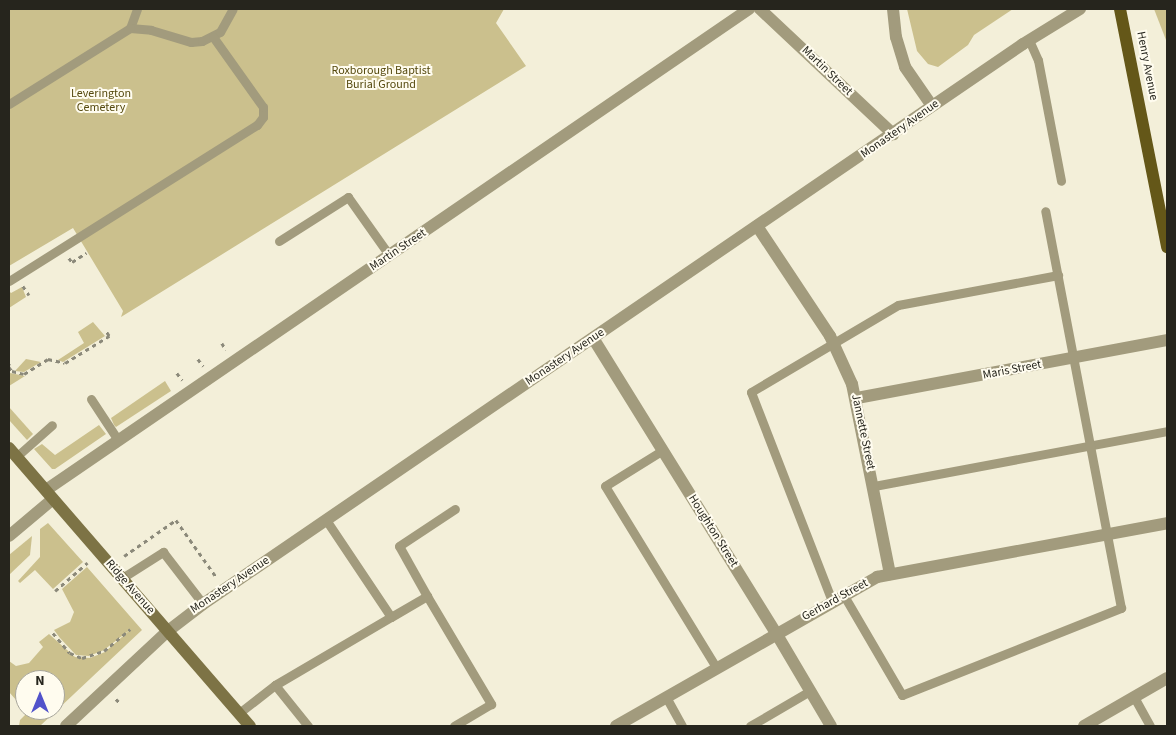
<!DOCTYPE html>
<html>
<head>
<meta charset="utf-8">
<style>
	body { margin:0 }
	#map { position:relative; width:1176px; height:735px; overflow:hidden; background:#f3efd9; font-family:"Source Sans 3",sans-serif }
	div>[style] { position:absolute }
	[style*='--x'] { left:calc(var(--x)*1px); top:calc(var(--y)*1px); width:calc(var(--w)*1px); rotate:calc(var(--a)*1deg) }
	.green>* { inset:0; background:#cbc08d }
	.path>* { height:2.5px; margin-top:-1.25px; transform-origin:0; background:repeating-linear-gradient(90deg,#8b897a 0 4px,transparent 0 8px) }
	.service>* { height:9px; margin:-4.5px; padding:0 4.5px; transform-origin:4.5px; border-radius:4.5px; background:#a29b7d }
	.minor>* { height:12px; margin:-6px; padding:0 6px; transform-origin:6px; border-radius:6px; background:#a29b7d }
	.secondary>* { height:12px; margin:-6px; padding:0 6px; transform-origin:6px; border-radius:6px; background:#7d7345 }
	.primary>* { height:12px; margin:-6px; padding:0 6px; transform-origin:6px; border-radius:6px; background:#645718 }
	span { translate:-50% -50%; white-space:nowrap; text-align:center; line-height:1.15; -webkit-text-stroke:4px #fffcef; paint-order:stroke }
	.street-label { font-size:12px; color:#26251d }
	.park-label { font-size:12px; color:#55490e }
	.frame { position:absolute; inset:0; border:10px solid #26251d; pointer-events:none }
	.north { position:absolute; left:15px; top:670px; width:50px; height:50px; box-sizing:border-box; background:#fffcef; border:1px solid #a8a69b; border-radius:50%; rotate:0deg; font-size:14px; font-weight:700; line-height:20px; text-align:center; color:#26251d }
	.north::after { content:''; display:block; margin:auto; width:18px; height:22px; background:#5253ca; clip-path:polygon(50% 0,100% 100%,50% 72%,0 100%) }
</style>
</head>
<body>
<div id="map">
	<div class="green">
		<i style="clip-path:polygon(9px 9px,504px 9px,496px 23px,526px 66px,121px 317px,123px 311px,73px 228px,9px 266px)"></i>
		<i style="clip-path:polygon(907px 9px,1013px 9px,974px 35px,968px 45px,938px 67px,928px 64px,917px 51px)"></i>
		<i style="clip-path:polygon(1154px 9px,1167px 9px,1167px 41px,1166px 40px)"></i>
		<i style="clip-path:polygon(22px 287px,26px 297px,9px 308px,9px 291px,11px 293px)"></i>
		<i style="clip-path:polygon(93px 322px,105px 336px,63px 362px,58px 360px,84px 343px,78px 332px)"></i>
		<i style="clip-path:polygon(26px 359px,41px 362px,24px 372px,15px 371px)"></i>
		<i style="clip-path:polygon(9px 371px,10px 373px,25px 376px,9px 386px)"></i>
		<i style="clip-path:polygon(165px 381px,171px 391px,116px 427px,114px 425px,111px 418px)"></i>
		<i style="clip-path:polygon(9px 407px,33px 434px,27px 440px,9px 420px)"></i>
		<i style="clip-path:polygon(99px 425px,106px 434px,55px 469px,52px 469px,34px 449px,42px 444px,55px 455px)"></i>
		<i style="clip-path:polygon(48px 523px,83px 562px,53px 589px,35px 570px,20px 583px,18px 581px,40px 557px,40px 529px)"></i>
		<i style="clip-path:polygon(32px 536px,30px 555px,9px 575px,9px 555px)"></i>
		<i style="clip-path:polygon(87px 567px,142px 630px,40px 726px,19px 726px,20px 720px,27px 713px,25px 710px,55px 710px,55px 680px,25px 680px,25px 710px,9px 692px,9px 661px,16px 666px,29px 663px,43px 647px,39px 642px,49px 634px,75px 657px,90px 658px,105px 652px,131px 629px,104px 650px,89px 656px,76px 655px,60px 638px,54px 630px,70px 622px,74px 612px,62px 589px)"></i>
	</div>
	<div class="path">
		<i style="--x:69;--y:258;--w:5;--a:53"></i>
		<i style="--x:72;--y:262;--w:17;--a:-33"></i>
		<i style="--x:23;--y:286;--w:11;--a:56"></i>
		<i style="--x:222;--y:343;--w:8;--a:60"></i>
		<i style="--x:198;--y:359;--w:9;--a:54"></i>
		<i style="--x:9;--y:364;--w:1;--a:-45"></i>
		<i style="--x:9;--y:367;--w:5;--a:53"></i>
		<i style="--x:12;--y:371;--w:12;--a:14"></i>
		<i style="--x:24;--y:374;--w:28;--a:-32"></i>
		<i style="--x:48;--y:359;--w:17;--a:13"></i>
		<i style="--x:65;--y:363;--w:52;--a:-31.5"></i>
		<i style="--x:109;--y:336;--w:7;--a:-124"></i>
		<i style="--x:177;--y:373;--w:9;--a:54"></i>
		<i style="--x:124;--y:556;--w:63;--a:-34.7"></i>
		<i style="--x:176;--y:520;--w:71;--a:54.7"></i>
		<i style="--x:55;--y:591;--w:43;--a:-41.2"></i>
		<i style="--x:53;--y:633;--w:26;--a:50"></i>
		<i style="--x:70;--y:653;--w:13;--a:23"></i>
		<i style="--x:82;--y:658;--w:23;--a:-18"></i>
		<i style="--x:104;--y:651;--w:34;--a:-40"></i>
		<i style="--x:116;--y:699;--w:7;--a:45"></i>
	</div>
	<div class="service">
		<i style="--x:137;--y:9;--w:20;--a:110"></i>
		<i style="--x:130;--y:28;--w:21;--a:5"></i>
		<i style="--x:151;--y:30;--w:42;--a:16.7"></i>
		<i style="--x:191;--y:42;--w:11;--a:-5"></i>
		<i style="--x:202;--y:41;--w:20;--a:-27"></i>
		<i style="--x:220;--y:32;--w:26;--a:-61"></i>
		<i style="--x:1029;--y:40;--w:22;--a:66"></i>
		<i style="--x:1038;--y:60;--w:123;--a:79.2"></i>
		<i style="--x:9;--y:104;--w:143;--a:-32.1"></i>
		<i style="--x:279;--y:241;--w:82;--a:-32.5"></i>
		<i style="--x:348;--y:197;--w:71;--a:54.7"></i>
		<i style="--x:9;--y:281;--w:293;--a:-32.2"></i>
		<i style="--x:257;--y:125;--w:10;--a:-53"></i>
		<i style="--x:263;--y:117;--w:10;--a:-90"></i>
		<i style="--x:263;--y:107;--w:86;--a:-125.5"></i>
		<i style="--x:91;--y:399;--w:49;--a:56.6"></i>
		<i style="--x:663;--y:450;--w:68;--a:148.2"></i>
		<i style="--x:605;--y:486;--w:212;--a:58.5"></i>
		<i style="--x:16;--y:457;--w:48;--a:-41.6"></i>
		<i style="--x:874;--y:486;--w:298;--a:-10.6"></i>
		<i style="--x:122;--y:578;--w:49;--a:-32.4"></i>
		<i style="--x:163;--y:552;--w:66;--a:52.4"></i>
		<i style="--x:843;--y:594;--w:117;--a:59.7"></i>
		<i style="--x:902;--y:695;--w:236;--a:-21.7"></i>
		<i style="--x:1121;--y:608;--w:404;--a:-100.8"></i>
		<i style="--x:427;--y:596;--w:57;--a:-119.2"></i>
		<i style="--x:399;--y:546;--w:67;--a:-33.5"></i>
		<i style="--x:832;--y:601;--w:224;--a:-111.2"></i>
		<i style="--x:751;--y:392;--w:171;--a:-30.6"></i>
		<i style="--x:898;--y:305;--w:163;--a:-10.6"></i>
		<i style="--x:391;--y:617;--w:42;--a:-30.3"></i>
		<i style="--x:427;--y:596;--w:126;--a:59.3"></i>
		<i style="--x:491;--y:704;--w:43;--a:149.3"></i>
		<i style="--x:275;--y:685;--w:53;--a:51.2"></i>
		<i style="--x:666;--y:697;--w:33;--a:61"></i>
		<i style="--x:1134;--y:697;--w:33;--a:61"></i>
		<i style="--x:239;--y:713;--w:46;--a:-37.9"></i>
		<i style="--x:275;--y:685;--w:134;--a:-30.4"></i>
		<i style="--x:391;--y:617;--w:117;--a:-123.8"></i>
		<i style="--x:750;--y:726;--w:69;--a:-30.3"></i>
	</div>
	<div class="minor">
		<i style="--x:760;--y:9;--w:183;--a:43.2"></i>
		<i style="--x:893;--y:9;--w:28;--a:84"></i>
		<i style="--x:896;--y:37;--w:31;--a:73"></i>
		<i style="--x:905;--y:67;--w:47;--a:55.3"></i>
		<i style="--x:757;--y:226;--w:132;--a:56.4"></i>
		<i style="--x:830;--y:336;--w:53;--a:65.4"></i>
		<i style="--x:852;--y:384;--w:194;--a:78.7"></i>
		<i style="--x:593;--y:338;--w:347;--a:58.2"></i>
		<i style="--x:776;--y:633;--w:108;--a:59.4"></i>
		<i style="--x:857;--y:398;--w:315;--a:-10.6"></i>
		<i style="--x:46;--y:490;--w:852;--a:-34.38"></i>
		<i style="--x:9;--y:536;--w:57;--a:-40.1"></i>
		<i style="--x:66;--y:726;--w:139;--a:-43"></i>
		<i style="--x:168;--y:631;--w:44;--a:-37.6"></i>
		<i style="--x:203;--y:604;--w:993;--a:-34.33"></i>
		<i style="--x:1023;--y:44;--w:67;--a:-31.6"></i>
		<i style="--x:616;--y:726;--w:301;--a:-29.7"></i>
		<i style="--x:877;--y:577;--w:295;--a:-10.5"></i>
		<i style="--x:1084;--y:726;--w:96;--a:-30"></i>
	</div>
	<div class="secondary">
		<i style="--x:9;--y:448;--w:368;--a:49.1"></i>
	</div>
	<div class="primary">
		<i style="--x:1120;--y:9;--w:243;--a:78.8"></i>
	</div>
	<div class="street-label">
		<span style="left:1147px;top:66px;rotate:79deg">Henry Avenue</span>
		<span style="left:827px;top:71px;rotate:44deg">Martin Street</span>
		<span style="left:900px;top:129px;rotate:-35deg">Monastery Avenue</span>
		<span style="left:398px;top:250px;rotate:-34deg">Martin Street</span>
		<span style="left:565px;top:357px;rotate:-34deg">Monastery Avenue</span>
		<span style="left:1012px;top:370px;rotate:-11deg">Maris Street</span>
		<span style="left:863px;top:432px;rotate:78deg">Jannette Street</span>
		<span style="left:713px;top:531px;rotate:58deg">Houghton Street</span>
		<span style="left:230px;top:585px;rotate:-34deg">Monastery Avenue</span>
		<span style="left:130px;top:587px;rotate:49deg">Ridge Avenue</span>
		<span style="left:835px;top:600px;rotate:-29deg">Gerhard Street</span>
	</div>
	<div class="park-label">
		<span style="left:381px;top:78px">Roxborough Baptist<br>Burial Ground</span>
		<span style="left:101px;top:101px">Leverington<br>Cemetery</span>
	</div>
	<div class="frame"></div>
	<div class="north">N</div>
</div>
</body>
</html>
